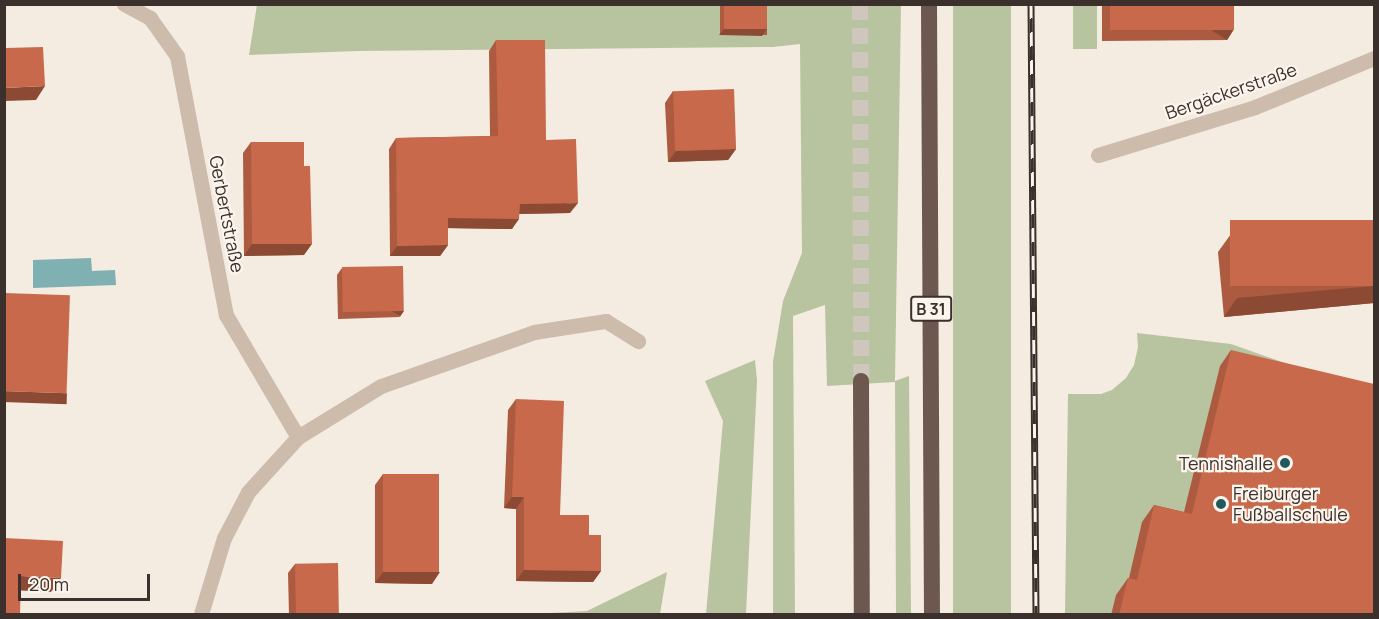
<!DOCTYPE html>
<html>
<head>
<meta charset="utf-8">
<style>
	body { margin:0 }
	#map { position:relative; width:1379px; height:619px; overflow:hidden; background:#f4ebe1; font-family:Manrope,sans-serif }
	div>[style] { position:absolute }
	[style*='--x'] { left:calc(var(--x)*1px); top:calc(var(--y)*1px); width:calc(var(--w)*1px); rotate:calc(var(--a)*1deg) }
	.green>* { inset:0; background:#b8c4a0; transform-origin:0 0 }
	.water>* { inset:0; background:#7fb0b2 }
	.trunk-tunnel>* { height:16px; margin-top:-8px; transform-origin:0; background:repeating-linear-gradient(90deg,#cfc6bd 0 16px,transparent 0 24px) }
	.minor>* { height:15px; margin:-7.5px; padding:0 7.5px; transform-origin:7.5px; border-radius:7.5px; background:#cdbbac }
	.trunk>* { height:16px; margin:-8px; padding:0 8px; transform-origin:8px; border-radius:8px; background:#6c584f }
	.rail>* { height:7px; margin-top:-3.5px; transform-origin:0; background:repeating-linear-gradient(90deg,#fbf5ee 0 14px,#3b302b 0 28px); box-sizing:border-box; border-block:2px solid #3b302b }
	.wall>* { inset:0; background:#ac5a40; transform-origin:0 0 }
	.shaded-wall>* { inset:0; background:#8c4a34; transform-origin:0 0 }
	.building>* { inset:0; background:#c8694b; transform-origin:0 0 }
	.dots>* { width:16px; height:16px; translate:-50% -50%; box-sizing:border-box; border:3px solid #fbf5ee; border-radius:50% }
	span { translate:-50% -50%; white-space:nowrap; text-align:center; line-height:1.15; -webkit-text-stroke:4.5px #fbf5ee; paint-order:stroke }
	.shield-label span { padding:2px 4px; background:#fbf5ee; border:2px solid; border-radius:4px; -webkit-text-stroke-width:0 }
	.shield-label { font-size:16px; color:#3b302b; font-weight:700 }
	.street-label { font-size:18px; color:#3b302b }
	.poi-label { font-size:18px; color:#3b302b }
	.right { translate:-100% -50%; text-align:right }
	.left { translate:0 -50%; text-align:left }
	.frame { position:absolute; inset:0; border:6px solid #3b302b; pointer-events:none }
	.scale { position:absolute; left:18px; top:574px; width:132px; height:27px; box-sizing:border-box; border:3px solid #3b302b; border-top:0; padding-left:8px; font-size:18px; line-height:21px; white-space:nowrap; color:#3b302b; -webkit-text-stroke:4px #fbf5ee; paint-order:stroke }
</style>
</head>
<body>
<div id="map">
	<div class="green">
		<i style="clip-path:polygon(257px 5px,901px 5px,895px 381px,909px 376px,911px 614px,896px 614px,895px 382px,827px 386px,825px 305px,793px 316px,795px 614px,773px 614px,773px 362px,783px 301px,802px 253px,800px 44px,773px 47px,358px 51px,249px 55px)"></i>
		<i style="left:953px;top:5px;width:58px;height:609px"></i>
		<i style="left:1073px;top:5px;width:24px;height:44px"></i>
		<i style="clip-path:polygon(1137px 333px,1231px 344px,1302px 369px,1374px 614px,1065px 614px,1068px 394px,1101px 394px,1112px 390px,1126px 378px,1134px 365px,1138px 347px)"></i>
		<i style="clip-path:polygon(755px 360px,757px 381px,746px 614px,706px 614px,723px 421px,705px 381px)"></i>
		<i style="clip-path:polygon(667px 572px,660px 614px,532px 614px,587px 611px)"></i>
	</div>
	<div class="water">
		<i style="clip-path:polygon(91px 258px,92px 271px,115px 270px,116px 285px,33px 288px,33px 260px)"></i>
	</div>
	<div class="trunk-tunnel">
		<i style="--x:860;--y:4;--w:377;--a:89.8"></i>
	</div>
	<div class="minor">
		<i style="--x:124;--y:4;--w:30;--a:28"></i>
		<i style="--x:150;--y:18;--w:47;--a:54.6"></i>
		<i style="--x:177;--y:56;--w:264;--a:79.3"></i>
		<i style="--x:226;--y:315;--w:142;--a:59.5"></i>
		<i style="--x:1098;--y:155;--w:164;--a:-17"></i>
		<i style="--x:1255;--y:107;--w:129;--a:-22.4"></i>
		<i style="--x:201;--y:614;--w:79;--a:-73.2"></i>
		<i style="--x:224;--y:538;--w:52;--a:-62.4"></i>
		<i style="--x:248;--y:492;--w:74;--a:-47.7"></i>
		<i style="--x:298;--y:437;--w:97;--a:-31.6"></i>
		<i style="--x:381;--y:386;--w:162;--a:-19.4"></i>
		<i style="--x:534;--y:332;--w:73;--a:-8.7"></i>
		<i style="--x:606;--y:321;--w:38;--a:32"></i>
	</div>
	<div class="trunk">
		<i style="--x:929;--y:4;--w:610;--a:89.72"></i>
		<i style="--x:861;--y:381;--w:233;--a:89.8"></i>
	</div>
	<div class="rail">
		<i style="--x:1031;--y:4;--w:610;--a:89.53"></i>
	</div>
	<div class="wall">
		<i style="left:720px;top:4px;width:47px;height:31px"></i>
		<i style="clip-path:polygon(1102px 4px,1234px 4px,1234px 29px,1227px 40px,1102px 41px)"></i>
		<i style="clip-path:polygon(496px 40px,546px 140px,570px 213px,519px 214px,512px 229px,448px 228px,448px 245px,440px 256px,390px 256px,389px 149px,396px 138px,490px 136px,489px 51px)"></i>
		<i style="clip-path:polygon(673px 91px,736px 149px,728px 160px,668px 162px,665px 103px)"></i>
		<i style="clip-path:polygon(251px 142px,304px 255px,244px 256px,243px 153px)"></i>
		<i style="clip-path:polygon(1374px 220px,1374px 303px,1224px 317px,1218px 252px,1231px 234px)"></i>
		<i style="clip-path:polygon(342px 268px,400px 317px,338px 319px,337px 275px)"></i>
		<i style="clip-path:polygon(1231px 350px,1374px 615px,1111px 615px,1116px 595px,1128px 578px,1129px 578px,1142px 522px,1154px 505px,1184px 512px,1220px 366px)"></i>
		<i style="clip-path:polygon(516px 399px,560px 515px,589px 535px,601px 571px,593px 582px,516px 581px,516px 509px,504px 508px,508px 410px)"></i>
		<i style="clip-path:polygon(383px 474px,432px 584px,375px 583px,375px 485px)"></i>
		<i style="clip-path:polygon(295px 564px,339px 615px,289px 615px,288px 573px)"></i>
	</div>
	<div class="shaded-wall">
		<i style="clip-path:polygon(724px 29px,767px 29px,762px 36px,719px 35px)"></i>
		<i style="left:1234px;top:29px;width:13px;height:124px;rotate:122deg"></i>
		<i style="clip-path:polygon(45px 86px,36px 100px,4px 101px,4px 88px)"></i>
		<i style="clip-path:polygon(736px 149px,728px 160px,668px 162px,676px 151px)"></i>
		<i style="clip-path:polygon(578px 203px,570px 213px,512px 214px,520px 204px)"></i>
		<i style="clip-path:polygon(448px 218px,519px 219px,512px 229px,440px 228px)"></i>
		<i style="clip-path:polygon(252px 244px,312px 244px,304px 255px,244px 256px)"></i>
		<i style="clip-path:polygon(448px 245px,440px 256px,390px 256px,397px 246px)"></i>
		<i style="clip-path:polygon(1374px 286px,1374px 303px,1224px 317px,1237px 298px)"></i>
		<i style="left:404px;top:311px;width:7px;height:62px;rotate:124deg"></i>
		<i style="left:4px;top:391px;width:63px;height:11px;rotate:2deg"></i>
		<i style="clip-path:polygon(512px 497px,524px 497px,516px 509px,504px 508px)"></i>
		<i style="clip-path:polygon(524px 570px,601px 571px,593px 582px,516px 581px)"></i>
		<i style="clip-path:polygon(383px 572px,440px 572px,432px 584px,375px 583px)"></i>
		<i style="clip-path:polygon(21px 576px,61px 578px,51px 592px,11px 590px)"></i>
	</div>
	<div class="building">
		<i style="left:724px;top:4px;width:43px;height:25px"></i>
		<i style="left:1110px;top:4px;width:124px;height:26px"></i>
		<i style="clip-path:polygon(4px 40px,5px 40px,6px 48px,43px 47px,45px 86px,4px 88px)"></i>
		<i style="clip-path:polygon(496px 40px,545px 40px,546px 140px,576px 139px,578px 203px,520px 204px,519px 219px,448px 218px,448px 245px,397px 246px,396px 138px,498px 136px)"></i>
		<i style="left:734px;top:89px;width:60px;height:61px;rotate:88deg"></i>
		<i style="clip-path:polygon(251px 142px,304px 142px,304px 166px,310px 166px,312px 244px,252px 244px)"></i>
		<i style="left:1374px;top:220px;width:66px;height:144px;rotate:90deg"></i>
		<i style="left:403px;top:266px;width:45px;height:61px;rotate:89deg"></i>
		<i style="left:4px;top:293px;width:66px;height:98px;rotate:2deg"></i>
		<i style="clip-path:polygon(1231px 350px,1374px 384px,1374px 615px,1119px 615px,1128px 578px,1137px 580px,1154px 505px,1192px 514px)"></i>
		<i style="clip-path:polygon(516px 399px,564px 401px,560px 515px,589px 515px,589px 535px,601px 535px,601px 571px,524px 570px,524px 497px,512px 497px)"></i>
		<i style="left:383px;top:474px;width:56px;height:98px"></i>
		<i style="clip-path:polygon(4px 538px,63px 541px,61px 578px,21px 576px,20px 615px,4px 615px)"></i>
		<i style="left:338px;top:563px;width:52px;height:43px;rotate:89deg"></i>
	</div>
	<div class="dots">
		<i style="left:1285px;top:463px;background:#1f5a5e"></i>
		<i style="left:1221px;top:504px;background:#1f5a5e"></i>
	</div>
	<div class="shield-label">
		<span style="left:931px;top:309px">B 31</span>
	</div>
	<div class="street-label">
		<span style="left:1231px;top:91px;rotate:-19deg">Bergäckerstraße</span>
		<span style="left:227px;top:214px;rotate:79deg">Gerbertstraße</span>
	</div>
	<div class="poi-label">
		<span class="right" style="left:1273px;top:463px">Tennishalle</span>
		<span class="left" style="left:1233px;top:504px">Freiburger<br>Fußballschule</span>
	</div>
	<div class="frame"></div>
	<div class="scale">20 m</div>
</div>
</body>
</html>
